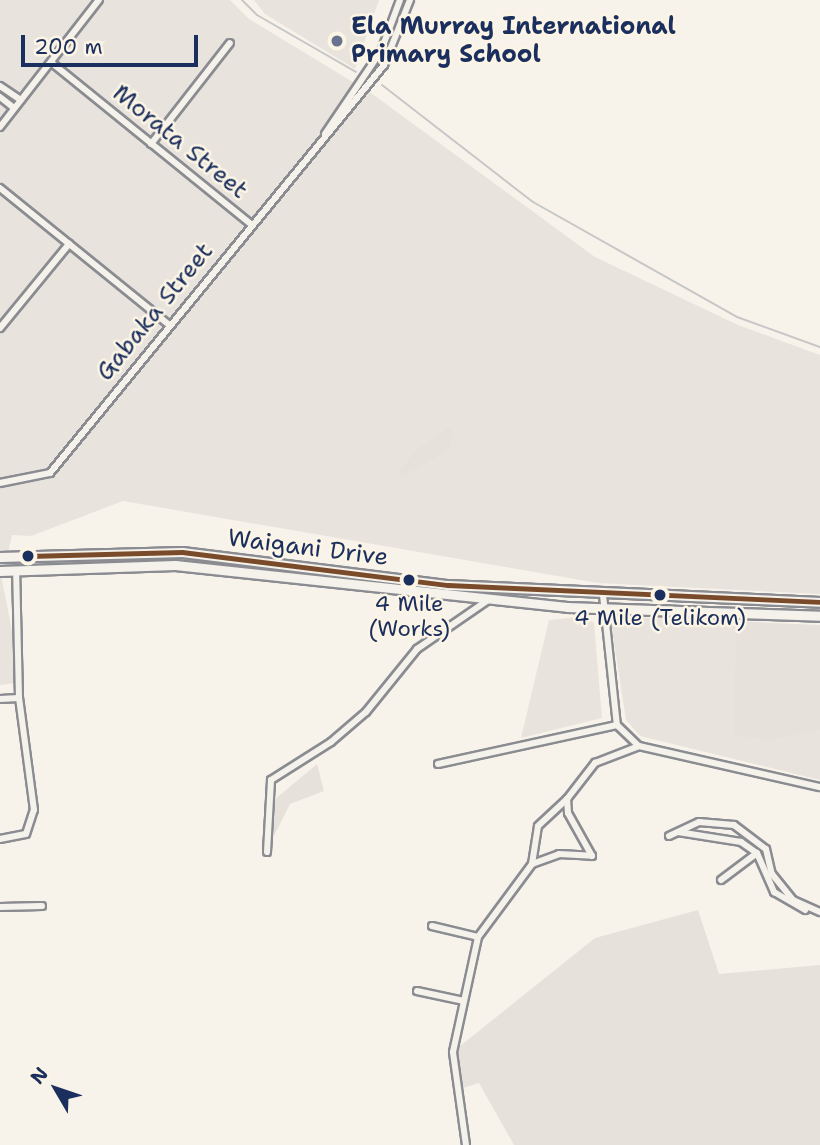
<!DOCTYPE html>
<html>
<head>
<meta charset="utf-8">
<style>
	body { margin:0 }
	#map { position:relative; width:820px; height:1145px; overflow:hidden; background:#f7f3ea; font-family:"Shantell Sans",sans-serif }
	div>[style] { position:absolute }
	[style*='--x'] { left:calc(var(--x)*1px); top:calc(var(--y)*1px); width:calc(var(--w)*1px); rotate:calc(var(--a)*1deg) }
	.built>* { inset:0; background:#e8e4dd }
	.green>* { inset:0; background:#e6e2db }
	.stream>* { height:2px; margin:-1px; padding:0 1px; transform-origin:1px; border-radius:1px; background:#c7c7c7 }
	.roads { filter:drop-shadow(2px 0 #8a8c91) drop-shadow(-2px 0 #8a8c91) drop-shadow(0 2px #8a8c91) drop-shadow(0 -2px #8a8c91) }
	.minor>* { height:6px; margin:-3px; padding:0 3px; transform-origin:3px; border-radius:3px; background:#f5f2ec }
	.highway>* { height:9px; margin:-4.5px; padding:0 4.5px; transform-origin:4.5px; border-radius:4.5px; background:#f5f2ec }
	.bus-1>* { height:5px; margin:-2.5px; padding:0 2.5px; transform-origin:2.5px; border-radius:2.5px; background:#7a4b2a }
	.dots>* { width:19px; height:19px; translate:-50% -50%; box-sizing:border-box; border:4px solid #fcf5e5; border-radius:50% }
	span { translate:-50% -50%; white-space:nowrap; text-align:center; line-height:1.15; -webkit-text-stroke:5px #fcf5e5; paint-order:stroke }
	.bus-label { font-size:22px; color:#1b2f5e }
	.poi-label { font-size:24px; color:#1b2f5e; font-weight:700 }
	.left { translate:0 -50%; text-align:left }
	.street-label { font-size:24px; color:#1b2f5e }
	.north { position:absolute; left:21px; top:1054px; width:70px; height:70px; -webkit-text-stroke:5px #fcf5e5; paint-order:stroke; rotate:309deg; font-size:19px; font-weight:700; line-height:28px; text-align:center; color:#1b2f5e }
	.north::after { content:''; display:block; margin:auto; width:24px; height:32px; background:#1b2f5e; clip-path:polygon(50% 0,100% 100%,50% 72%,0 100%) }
	.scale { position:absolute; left:21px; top:35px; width:177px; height:32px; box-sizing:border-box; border:4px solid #1b2f5e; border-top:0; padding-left:9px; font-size:21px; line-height:24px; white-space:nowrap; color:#1b2f5e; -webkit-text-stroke:5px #fcf5e5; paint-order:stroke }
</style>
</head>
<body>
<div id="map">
	<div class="built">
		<i style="clip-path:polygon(0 0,230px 0,249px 19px,371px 93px,595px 257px,738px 325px,820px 355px,820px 594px,598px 583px,123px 501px,31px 536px,12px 535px,2px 580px,22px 682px,0 685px)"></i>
		<i style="clip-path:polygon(254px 0,379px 0,355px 69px,265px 14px)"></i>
		<i style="clip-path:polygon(586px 616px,594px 623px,602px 718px,521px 738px,549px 620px)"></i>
		<i style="clip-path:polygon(610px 616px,820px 625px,820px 780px,640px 736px,626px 720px)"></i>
	</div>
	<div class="green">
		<i style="clip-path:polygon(452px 425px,451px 449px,402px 477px,398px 471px,419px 448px)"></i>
		<i style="clip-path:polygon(736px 621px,820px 626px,820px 730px,770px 740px,734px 735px)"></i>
		<i style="clip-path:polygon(317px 764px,324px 791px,290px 804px,270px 844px,274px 800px)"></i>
		<i style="clip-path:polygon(698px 910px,719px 974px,820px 965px,820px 1145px,514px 1145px,479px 1083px,463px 1088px,455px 1050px,595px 938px)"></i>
	</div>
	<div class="stream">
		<i style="--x:242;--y:0;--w:21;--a:45"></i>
		<i style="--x:257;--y:15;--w:114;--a:29.9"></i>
		<i style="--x:382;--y:85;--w:191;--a:37.8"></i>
		<i style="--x:533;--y:202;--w:234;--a:29.4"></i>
		<i style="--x:737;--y:317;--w:88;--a:19.9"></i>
	</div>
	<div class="roads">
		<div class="minor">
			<i style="--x:52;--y:63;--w:256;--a:39"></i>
			<i style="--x:0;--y:86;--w:25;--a:34"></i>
			<i style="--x:0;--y:97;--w:18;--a:38"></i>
			<i style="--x:0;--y:127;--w:161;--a:-52.1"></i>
			<i style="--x:325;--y:134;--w:100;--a:-56"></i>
			<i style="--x:381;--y:51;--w:54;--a:-69.6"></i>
			<i style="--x:151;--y:144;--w:128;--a:-52"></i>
			<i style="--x:0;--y:188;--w:218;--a:39"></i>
			<i style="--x:0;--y:328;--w:109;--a:-50.6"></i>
			<i style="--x:0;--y:483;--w:51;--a:-11.3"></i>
			<i style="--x:50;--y:473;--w:527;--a:-50.7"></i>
			<i style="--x:384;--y:65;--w:70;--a:-68.2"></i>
			<i style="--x:603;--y:595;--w:131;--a:83.9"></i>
			<i style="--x:617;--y:725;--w:30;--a:44"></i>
			<i style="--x:639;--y:746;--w:186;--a:12.8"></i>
			<i style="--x:0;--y:699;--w:19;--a:-3"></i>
			<i style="--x:438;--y:764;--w:183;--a:-12.3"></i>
			<i style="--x:678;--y:832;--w:64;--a:9"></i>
			<i style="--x:741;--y:842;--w:19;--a:35"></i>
			<i style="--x:757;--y:853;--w:43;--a:66.4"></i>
			<i style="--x:774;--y:892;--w:36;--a:30"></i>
			<i style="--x:669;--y:836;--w:33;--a:-25"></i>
			<i style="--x:699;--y:822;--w:35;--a:5"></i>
			<i style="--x:734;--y:825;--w:40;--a:37"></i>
			<i style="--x:766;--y:849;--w:26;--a:77"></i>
			<i style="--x:772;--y:874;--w:33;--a:51"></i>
			<i style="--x:793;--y:900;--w:30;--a:24"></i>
			<i style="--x:0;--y:839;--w:26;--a:-11"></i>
			<i style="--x:26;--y:834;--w:25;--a:-72"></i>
			<i style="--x:34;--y:810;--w:113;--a:-97.6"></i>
			<i style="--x:19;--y:698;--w:128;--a:-91.3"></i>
			<i style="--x:267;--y:852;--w:72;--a:-86.8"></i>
			<i style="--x:271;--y:780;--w:71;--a:-32.3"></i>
			<i style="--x:331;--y:742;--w:46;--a:-40.6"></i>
			<i style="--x:366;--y:712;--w:81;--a:-51"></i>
			<i style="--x:417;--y:649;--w:86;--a:-34.6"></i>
			<i style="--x:532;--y:864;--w:38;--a:-81"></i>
			<i style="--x:538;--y:826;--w:40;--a:-43"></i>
			<i style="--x:721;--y:880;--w:45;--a:-36.9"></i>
			<i style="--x:0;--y:907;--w:42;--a:-1.4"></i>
			<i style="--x:432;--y:926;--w:47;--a:13.4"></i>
			<i style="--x:417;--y:991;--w:48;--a:12"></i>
			<i style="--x:466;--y:1145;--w:94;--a:-98"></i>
			<i style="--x:453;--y:1052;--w:118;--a:-77.7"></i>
			<i style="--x:478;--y:937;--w:91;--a:-53.5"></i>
			<i style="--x:532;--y:864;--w:29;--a:-20"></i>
			<i style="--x:559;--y:854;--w:33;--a:3"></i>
			<i style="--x:592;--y:856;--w:49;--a:-119.2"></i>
			<i style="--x:568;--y:813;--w:14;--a:-94"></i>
			<i style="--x:567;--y:799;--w:46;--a:-52.1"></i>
			<i style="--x:595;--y:763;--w:47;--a:-21.1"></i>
		</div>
		<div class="highway">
			<i style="--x:0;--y:557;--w:182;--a:-1.6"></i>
			<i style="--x:182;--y:552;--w:268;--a:7.1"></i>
			<i style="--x:448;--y:585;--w:372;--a:2.6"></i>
			<i style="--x:0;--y:571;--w:175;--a:-2"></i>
			<i style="--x:175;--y:565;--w:394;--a:6.1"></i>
			<i style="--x:567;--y:607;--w:253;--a:2"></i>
		</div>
	</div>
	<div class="bus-1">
		<i style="--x:28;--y:556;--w:154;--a:-1.5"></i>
		<i style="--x:182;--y:552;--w:268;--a:7.1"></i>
		<i style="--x:448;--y:585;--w:372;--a:2.6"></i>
	</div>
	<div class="dots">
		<i style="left:337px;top:41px;background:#68748f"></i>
		<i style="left:28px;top:556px;background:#1b2f5e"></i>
		<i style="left:409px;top:580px;background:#1b2f5e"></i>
		<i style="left:660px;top:595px;background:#1b2f5e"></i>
	</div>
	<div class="bus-label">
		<span style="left:409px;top:616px">4 Mile<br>(Works)</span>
		<span style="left:660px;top:618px">4 Mile (Telikom)</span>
	</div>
	<div class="poi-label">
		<span class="left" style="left:351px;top:41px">Ela Murray International<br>Primary School</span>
	</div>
	<div class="street-label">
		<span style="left:180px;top:142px;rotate:39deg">Morata Street</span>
		<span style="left:155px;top:312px;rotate:-51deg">Gabaka Street</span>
		<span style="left:308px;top:548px;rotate:7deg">Waigani Drive</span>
	</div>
	<div class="north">N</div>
	<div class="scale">200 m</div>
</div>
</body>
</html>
